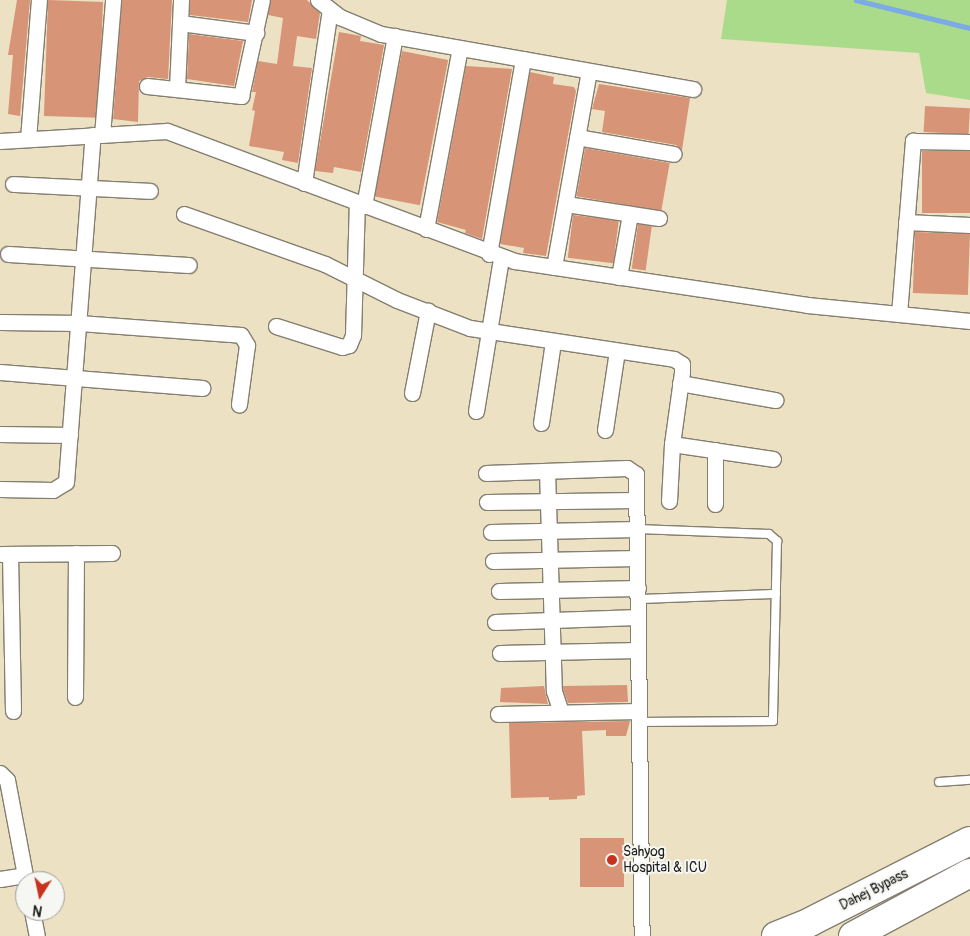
<!DOCTYPE html>
<html>
<head>
<meta charset="utf-8">
<style>
	body { margin:0 }
	#map { position:relative; width:970px; height:936px; overflow:hidden; background:#ece1c3; font-family:Pangolin,sans-serif }
	div>[style] { position:absolute }
	[style*='--x'] { left:calc(var(--x)*1px); top:calc(var(--y)*1px); width:calc(var(--w)*1px); rotate:calc(var(--a)*1deg) }
	.green>* { inset:0; background:#aadb8a }
	.stream>* { height:4.5px; margin:-2.25px; padding:0 2.25px; transform-origin:2.25px; border-radius:2.25px; background:#7baae5 }
	.building>* { inset:0; background:#d79476; transform-origin:0 0 }
	.roads { filter:drop-shadow(1px 0 #847e70) drop-shadow(-1px 0 #847e70) drop-shadow(0 1px #847e70) drop-shadow(0 -1px #847e70) }
	.lane>* { height:8px; margin:-4px; padding:0 4px; transform-origin:4px; border-radius:4px; background:#fff }
	.street>* { height:15px; margin:-7.5px; padding:0 7.5px; transform-origin:7.5px; border-radius:7.5px; background:#fff }
	.highway>* { height:28px; margin:-14px; padding:0 14px; transform-origin:14px; border-radius:14px; background:#fff }
	.dots>* { width:14px; height:14px; translate:-50% -50%; box-sizing:border-box; border:2px solid #f6f6f2; border-radius:50% }
	span { translate:-50% -50%; white-space:nowrap; text-align:center; line-height:1.15; -webkit-text-stroke:4px #f6f6f2; paint-order:stroke }
	.poi-label { font-size:14px; color:#1c1c1c }
	.left { translate:0 -50%; text-align:left }
	.street-label { font-size:14px; color:#1c1c1c }
	.north { position:absolute; left:15px; top:871px; width:50px; height:50px; box-sizing:border-box; background:#f6f6f2; border:1px solid #9f9f9c; border-radius:50%; rotate:190deg; font-size:14px; font-weight:700; line-height:20px; text-align:center; color:#1c1c1c }
	.north::after { content:''; display:block; margin:auto; width:18px; height:22px; background:#c8321e; clip-path:polygon(50% 0,100% 100%,50% 72%,0 100%) }
</style>
</head>
<body>
<div id="map">
	<div class="green">
		<i style="clip-path:polygon(727px 0,970px 0,970px 100px,926px 93px,919px 53px,721px 39px)"></i>
	</div>
	<div class="stream">
		<i style="--x:856;--y:0;--w:117;--a:13.8"></i>
	</div>
	<div class="building">
		<i style="clip-path:polygon(17px 0,30px 0,20px 116px,8px 114px,13px 55px,8px 55px)"></i>
		<i style="left:48px;top:0;width:55px;height:116px;rotate:2deg"></i>
		<i style="clip-path:polygon(122px 0,172px 0,168px 79px,148px 77px,139px 81px,138px 122px,113px 119px)"></i>
		<i style="clip-path:polygon(190px 0,252px 0,248px 22px,190px 15px)"></i>
		<i style="clip-path:polygon(271px 0,307px 0,320px 13px,316px 39px,297px 36px,293px 66px,312px 68px,298px 163px,282px 160px,284px 152px,249px 146px,255px 111px,252px 110px,256px 92px,252px 92px,258px 61px,277px 64px,283px 18px,268px 15px)"></i>
		<i style="clip-path:polygon(339px 32px,361px 36px,360px 41px,384px 45px,361px 172px,334px 167px,333px 173px,315px 171px)"></i>
		<i style="clip-path:polygon(189px 34px,243px 41px,234px 86px,187px 79px)"></i>
		<i style="left:402px;top:51px;width:47px;height:148px;rotate:11deg"></i>
		<i style="clip-path:polygon(466px 66px,512px 69px,482px 239px,465px 233px,466px 230px,437px 222px)"></i>
		<i style="clip-path:polygon(530px 72px,554px 77px,553px 84px,574px 87px,576px 91px,546px 256px,523px 253px,524px 248px,500px 244px)"></i>
		<i style="clip-path:polygon(599px 84px,690px 98px,682px 150px,676px 145px,602px 132px,605px 111px,592px 109px)"></i>
		<i style="left:925px;top:106px;width:45px;height:26px;rotate:3deg"></i>
		<i style="left:585px;top:148px;width:86px;height:49px;rotate:10deg"></i>
		<i style="left:922px;top:151px;width:48px;height:62px"></i>
		<i style="left:573px;top:215px;width:46px;height:43px;rotate:7deg"></i>
		<i style="left:638px;top:224px;width:14px;height:45px;rotate:8deg"></i>
		<i style="left:915px;top:232px;width:55px;height:61px;rotate:2deg"></i>
		<i style="clip-path:polygon(627px 685px,628px 702px,568px 703px,563px 689px,563px 686px)"></i>
		<i style="clip-path:polygon(544px 686px,548px 704px,500px 702px,501px 688px)"></i>
		<i style="clip-path:polygon(630px 721px,626px 736px,606px 736px,606px 730px,582px 731px,585px 795px,577px 796px,577px 799px,549px 800px,549px 797px,511px 798px,509px 723px)"></i>
		<i style="left:580px;top:838px;width:44px;height:49px"></i>
	</div>
	<div class="roads">
		<div class="lane">
			<i style="--x:637;--y:529;--w:132;--a:2.2"></i>
			<i style="--x:769;--y:534;--w:11;--a:41"></i>
			<i style="--x:777;--y:541;--w:180;--a:91.3"></i>
			<i style="--x:773;--y:721;--w:134;--a:179.6"></i>
			<i style="--x:638;--y:599;--w:138;--a:-2.1"></i>
			<i style="--x:939;--y:782;--w:31;--a:-4"></i>
		</div>
		<div class="street">
			<i style="--x:318;--y:0;--w:28;--a:38"></i>
			<i style="--x:340;--y:17;--w:44;--a:22.5"></i>
			<i style="--x:381;--y:34;--w:317;--a:10"></i>
			<i style="--x:180;--y:23;--w:77;--a:7.5"></i>
			<i style="--x:147;--y:86;--w:95;--a:6.1"></i>
			<i style="--x:241;--y:96;--w:98;--a:-77.7"></i>
			<i style="--x:177;--y:89;--w:89;--a:-87.4"></i>
			<i style="--x:102;--y:135;--w:135;--a:-85.3"></i>
			<i style="--x:577;--y:137;--w:98;--a:9.9"></i>
			<i style="--x:28;--y:139;--w:139;--a:-85.5"></i>
			<i style="--x:0;--y:141;--w:167;--a:-3.4"></i>
			<i style="--x:167;--y:131;--w:371;--a:20.5"></i>
			<i style="--x:514;--y:261;--w:296;--a:8.5"></i>
			<i style="--x:807;--y:305;--w:164;--a:5.6"></i>
			<i style="--x:304;--y:183;--w:175;--a:-81.5"></i>
			<i style="--x:13;--y:184;--w:137;--a:2.9"></i>
			<i style="--x:566;--y:204;--w:94;--a:8.6"></i>
			<i style="--x:364;--y:206;--w:173;--a:-79.7"></i>
			<i style="--x:184;--y:214;--w:150;--a:19.5"></i>
			<i style="--x:325;--y:264;--w:80;--a:26.6"></i>
			<i style="--x:397;--y:300;--w:78;--a:21"></i>
			<i style="--x:470;--y:328;--w:206;--a:8.6"></i>
			<i style="--x:674;--y:359;--w:9;--a:32"></i>
			<i style="--x:682;--y:364;--w:8;--a:90"></i>
			<i style="--x:682;--y:372;--w:73;--a:97.9"></i>
			<i style="--x:672;--y:444;--w:57;--a:93"></i>
			<i style="--x:906;--y:222;--w:64;--a:2.7"></i>
			<i style="--x:426;--y:229;--w:184;--a:-79.4"></i>
			<i style="--x:8;--y:254;--w:181;--a:3.5"></i>
			<i style="--x:489;--y:254;--w:198;--a:-80.1"></i>
			<i style="--x:554;--y:267;--w:199;--a:-79.9"></i>
			<i style="--x:619;--y:277;--w:64;--a:-80.1"></i>
			<i style="--x:899;--y:314;--w:174;--a:-85.4"></i>
			<i style="--x:913;--y:141;--w:57;--a:1"></i>
			<i style="--x:0;--y:322;--w:79;--a:0.7"></i>
			<i style="--x:79;--y:323;--w:162;--a:4.2"></i>
			<i style="--x:241;--y:335;--w:12;--a:59"></i>
			<i style="--x:247;--y:345;--w:60;--a:97.7"></i>
			<i style="--x:276;--y:326;--w:69;--a:17.7"></i>
			<i style="--x:342;--y:347;--w:7;--a:-16"></i>
			<i style="--x:349;--y:345;--w:11;--a:-68"></i>
			<i style="--x:353;--y:335;--w:132;--a:-88.3"></i>
			<i style="--x:0;--y:372;--w:203;--a:4.5"></i>
			<i style="--x:680;--y:383;--w:97;--a:10.1"></i>
			<i style="--x:412;--y:393;--w:84;--a:-79"></i>
			<i style="--x:476;--y:411;--w:155;--a:-80.7"></i>
			<i style="--x:541;--y:423;--w:82;--a:-81.6"></i>
			<i style="--x:605;--y:430;--w:80;--a:-81.4"></i>
			<i style="--x:0;--y:434;--w:70;--a:0.8"></i>
			<i style="--x:672;--y:444;--w:102;--a:8.4"></i>
			<i style="--x:547;--y:471;--w:220;--a:88.2"></i>
			<i style="--x:554;--y:691;--w:22;--a:72"></i>
			<i style="--x:486;--y:473;--w:141;--a:-2"></i>
			<i style="--x:627;--y:468;--w:11;--a:34"></i>
			<i style="--x:636;--y:474;--w:462;--a:89.3"></i>
			<i style="--x:0;--y:489;--w:53;--a:1.1"></i>
			<i style="--x:53;--y:490;--w:15;--a:-32"></i>
			<i style="--x:66;--y:482;--w:348;--a:-85.6"></i>
			<i style="--x:487;--y:502;--w:149;--a:-0.8"></i>
			<i style="--x:715;--y:504;--w:54;--a:-90"></i>
			<i style="--x:491;--y:532;--w:146;--a:-1.2"></i>
			<i style="--x:1;--y:554;--w:111;--a:-0.5"></i>
			<i style="--x:10;--y:554;--w:157;--a:88.9"></i>
			<i style="--x:493;--y:561;--w:144;--a:-1.2"></i>
			<i style="--x:499;--y:591;--w:139;--a:-1.2"></i>
			<i style="--x:495;--y:622;--w:143;--a:-2"></i>
			<i style="--x:500;--y:653;--w:138;--a:-1.2"></i>
			<i style="--x:75;--y:697;--w:144;--a:-89.6"></i>
			<i style="--x:498;--y:714;--w:141;--a:-1.2"></i>
			<i style="--x:0;--y:773;--w:10;--a:45"></i>
			<i style="--x:7;--y:780;--w:103;--a:79.3"></i>
			<i style="--x:0;--y:879;--w:25;--a:-9"></i>
			<i style="--x:32;--y:911;--w:25;--a:79"></i>
		</div>
		<div class="highway">
			<i style="--x:776;--y:936;--w:37;--a:-22"></i>
			<i style="--x:810;--y:922;--w:179;--a:-26.9"></i>
			<i style="--x:853;--y:936;--w:133;--a:-28.3"></i>
		</div>
	</div>
	<div class="dots">
		<i style="left:612px;top:860px;background:#c8321e"></i>
	</div>
	<div class="poi-label">
		<span class="left" style="left:623px;top:860px">Sahyog<br>Hospital &amp; ICU</span>
	</div>
	<div class="street-label">
		<span style="left:874px;top:890px;rotate:-27deg">Dahej Bypass</span>
	</div>
	<div class="north">N</div>
</div>
</body>
</html>
